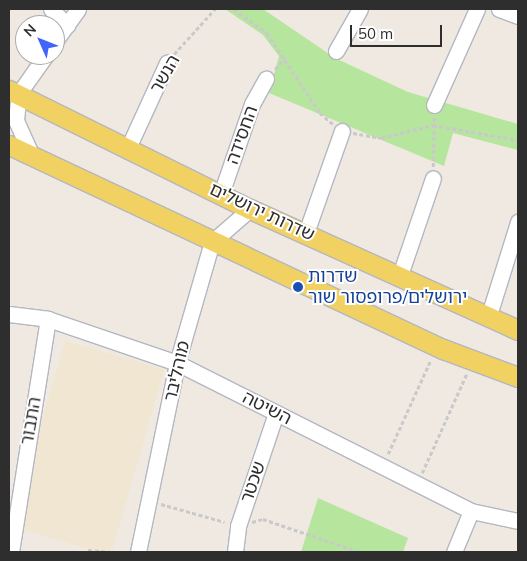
<!DOCTYPE html>
<html>
<head>
<meta charset="utf-8">
<style>
	body { margin:0 }
	#map { position:relative; width:527px; height:561px; overflow:hidden; background:#efe9e1; font-family:Mulish,"Noto Sans Hebrew",sans-serif }
	div>[style] { position:absolute }
	[style*='--x'] { left:calc(var(--x)*1px); top:calc(var(--y)*1px); width:calc(var(--w)*1px); rotate:calc(var(--a)*1deg) }
	.education>* { inset:0; background:#f0e6d1; transform-origin:0 0 }
	.green>* { inset:0; background:#b6e59e }
	.path>* { height:2.5px; margin-top:-1.25px; transform-origin:0; background:repeating-linear-gradient(90deg,#c9c9c9 0 4px,transparent 0 6.5px) }
	.roads { filter:drop-shadow(1px 0 #b4b7c1) drop-shadow(-1px 0 #b4b7c1) drop-shadow(0 1px #b4b7c1) drop-shadow(0 -1px #b4b7c1) }
	.minor>* { height:15px; margin:-7.5px; padding:0 7.5px; transform-origin:7.5px; border-radius:7.5px; background:#fff }
	.major>* { height:19px; margin:-9.5px; padding:0 9.5px; transform-origin:9.5px; border-radius:9.5px; background:#f2d163 }
	.dots>* { width:14px; height:14px; translate:-50% -50%; box-sizing:border-box; border:2px solid #fff; border-radius:50% }
	span { translate:-50% -50%; white-space:nowrap; text-align:center; line-height:1.15; -webkit-text-stroke:4px #fff; paint-order:stroke }
	.street-label { font-size:18px; color:#2e2e2e }
	.transit-label { font-size:18px; color:#164399 }
	.left { translate:0 -50%; text-align:left }
	.frame { position:absolute; inset:0; border:10px solid #2e2e2e; pointer-events:none }
	.north { position:absolute; left:15px; top:15px; width:50px; height:50px; box-sizing:border-box; background:#fff; border:1px solid #ababab; border-radius:50%; rotate:314deg; font-size:14px; font-weight:700; line-height:20px; text-align:center; color:#2e2e2e }
	.north::after { content:''; display:block; margin:auto; width:18px; height:22px; background:#4264fb; clip-path:polygon(50% 0,100% 100%,50% 72%,0 100%) }
	.scale { position:absolute; left:350px; top:25px; width:92px; height:22px; box-sizing:border-box; border:2px solid #2e2e2e; border-top:0; padding-left:6px; font-size:15px; line-height:18px; white-space:nowrap; color:#2e2e2e; -webkit-text-stroke:4px #fff; paint-order:stroke }
</style>
</head>
<body>
<div id="map">
	<div class="education">
		<i style="left:65px;top:341px;width:103px;height:193px;rotate:16deg"></i>
	</div>
	<div class="green">
		<i style="clip-path:polygon(225px 9px,263px 9px,335px 58px,408px 92px,518px 124px,518px 150px,453px 133px,444px 166px,269px 93px,279px 56px,263px 35px)"></i>
		<i style="clip-path:polygon(318px 498px,408px 538px,403px 552px,301px 552px)"></i>
	</div>
	<div class="path">
		<i style="--x:234;--y:9;--w:41;--a:36"></i>
		<i style="--x:267;--y:33;--w:96;--a:56.5"></i>
		<i style="--x:320;--y:113;--w:17;--a:40"></i>
		<i style="--x:174;--y:54;--w:61;--a:-47.7"></i>
		<i style="--x:275;--y:69;--w:15;--a:-48"></i>
		<i style="--x:353;--y:133;--w:28;--a:10"></i>
		<i style="--x:381;--y:138;--w:54;--a:-14"></i>
		<i style="--x:433;--y:125;--w:86;--a:10"></i>
		<i style="--x:433;--y:167;--w:50;--a:-88.9"></i>
		<i style="--x:388;--y:454;--w:104;--a:-65.6"></i>
		<i style="--x:422;--y:473;--w:110;--a:-65.8"></i>
		<i style="--x:161;--y:504;--w:66;--a:15.7"></i>
		<i style="--x:252;--y:522;--w:11;--a:-15"></i>
		<i style="--x:263;--y:519;--w:102;--a:18.8"></i>
		<i style="--x:88;--y:550;--w:21;--a:5"></i>
	</div>
	<div class="roads">
		<div class="minor">
			<i style="--x:51;--y:9;--w:23;--a:45"></i>
			<i style="--x:499;--y:9;--w:20;--a:20"></i>
			<i style="--x:55;--y:41;--w:39;--a:-54"></i>
			<i style="--x:336;--y:51;--w:48;--a:-60.3"></i>
			<i style="--x:434;--y:105;--w:105;--a:-65.9"></i>
			<i style="--x:128;--y:148;--w:94;--a:-65.4"></i>
			<i style="--x:31;--y:154;--w:37;--a:-114"></i>
			<i style="--x:16;--y:120;--w:27;--a:-84"></i>
			<i style="--x:19;--y:93;--w:47;--a:-54.6"></i>
			<i style="--x:221;--y:194;--w:95;--a:-71"></i>
			<i style="--x:252;--y:104;--w:29;--a:-61"></i>
			<i style="--x:306;--y:233;--w:108;--a:-70.6"></i>
			<i style="--x:400;--y:275;--w:102;--a:-71.2"></i>
			<i style="--x:9;--y:314;--w:39;--a:7"></i>
			<i style="--x:48;--y:319;--w:136;--a:18.8"></i>
			<i style="--x:177;--y:363;--w:329;--a:26.7"></i>
			<i style="--x:471;--y:511;--w:48;--a:12"></i>
			<i style="--x:488;--y:318;--w:101;--a:-72.6"></i>
			<i style="--x:11;--y:552;--w:236;--a:-81"></i>
			<i style="--x:138;--y:552;--w:193;--a:-78.3"></i>
			<i style="--x:177;--y:363;--w:126;--a:-73.9"></i>
			<i style="--x:212;--y:242;--w:50;--a:-41"></i>
			<i style="--x:235;--y:552;--w:26;--a:-83"></i>
			<i style="--x:238;--y:526;--w:119;--a:-71.4"></i>
			<i style="--x:454;--y:552;--w:44;--a:-67.5"></i>
		</div>
		<div class="major">
			<i style="--x:9;--y:90;--w:269;--a:26.3"></i>
			<i style="--x:250;--y:209;--w:294;--a:24.3"></i>
			<i style="--x:9;--y:145;--w:480;--a:25.2"></i>
			<i style="--x:443;--y:349;--w:80;--a:20.5"></i>
		</div>
	</div>
	<div class="dots">
		<i style="left:298px;top:287px;background:#1a4fb4"></i>
	</div>
	<div class="street-label">
		<span style="left:165px;top:74px;rotate:-60deg">הנשר</span>
		<span style="left:242px;top:135px;rotate:-70deg">החסידה</span>
		<span style="left:262px;top:212px;rotate:25deg">שדרות ירושלים</span>
		<span style="left:177px;top:371px;rotate:-77deg">מוהליבר</span>
		<span style="left:267px;top:408px;rotate:27deg">השיטה</span>
		<span style="left:31px;top:421px;rotate:-80deg">התבור</span>
		<span style="left:253px;top:482px;rotate:-71deg">שכטר</span>
	</div>
	<div class="transit-label">
		<span class="left" style="left:308px;top:287px">שדרות<br>ירושלים/פרופסור שור</span>
	</div>
	<div class="frame"></div>
	<div class="north">N</div>
	<div class="scale">50 m</div>
</div>
</body>
</html>
